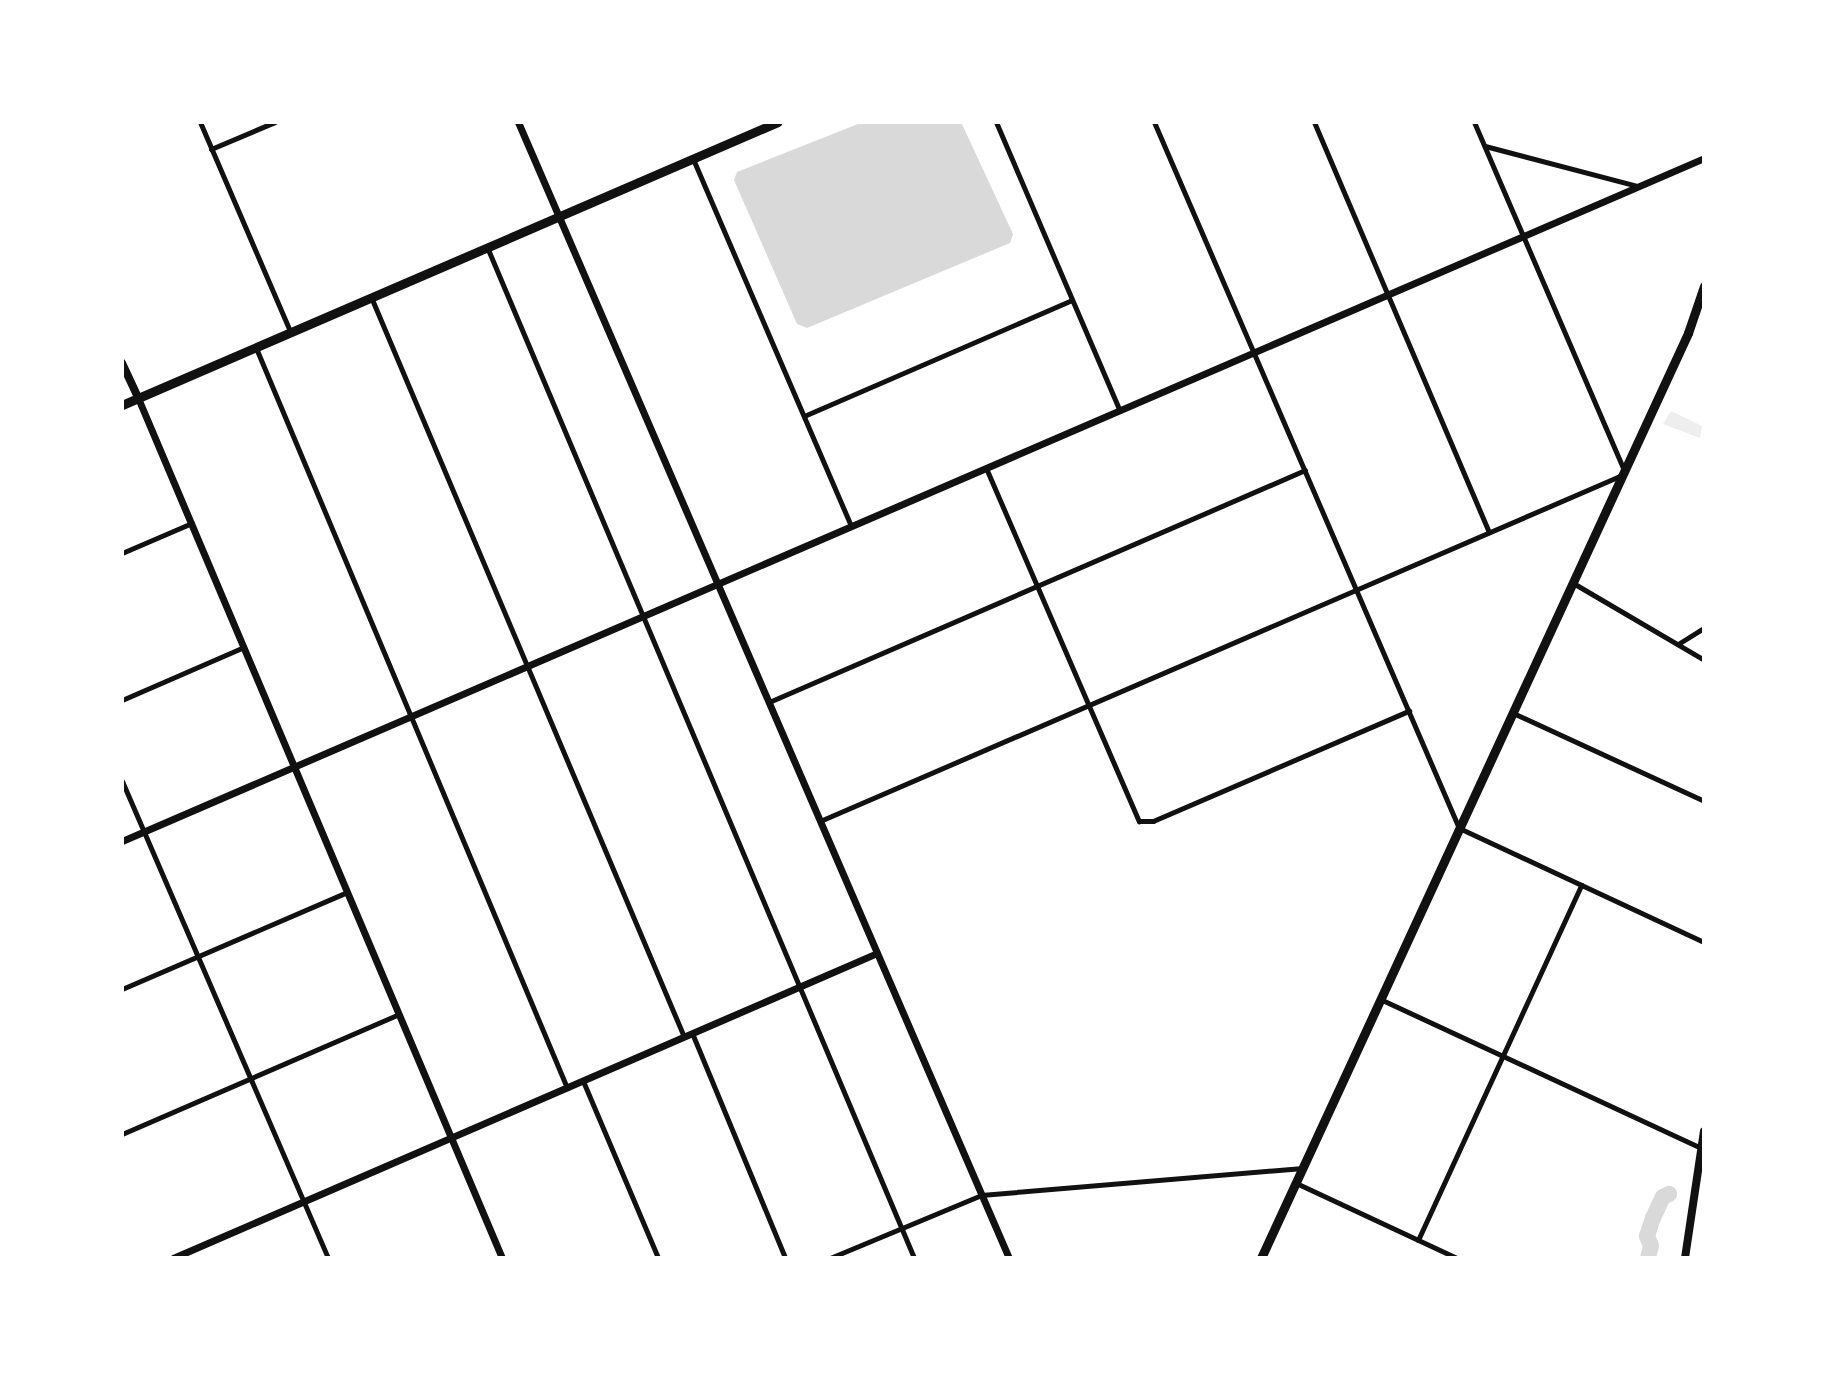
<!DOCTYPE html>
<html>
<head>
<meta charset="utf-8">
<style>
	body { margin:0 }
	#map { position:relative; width:1826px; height:1380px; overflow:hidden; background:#fff; font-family:Inter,sans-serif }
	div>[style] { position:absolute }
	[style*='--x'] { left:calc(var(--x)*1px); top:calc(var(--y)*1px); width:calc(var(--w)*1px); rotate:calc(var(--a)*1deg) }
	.green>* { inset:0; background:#eee }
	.water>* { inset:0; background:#d9d9d9 }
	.river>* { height:16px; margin:-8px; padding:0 8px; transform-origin:8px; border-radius:8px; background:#d9d9d9 }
	.minor>* { height:5px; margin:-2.5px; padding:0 2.5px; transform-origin:2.5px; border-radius:2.5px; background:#111 }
	.tertiary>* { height:7px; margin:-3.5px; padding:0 3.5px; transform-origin:3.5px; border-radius:3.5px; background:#111 }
	.secondary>* { height:8px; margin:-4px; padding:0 4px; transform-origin:4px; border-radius:4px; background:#111 }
	.primary>* { height:9px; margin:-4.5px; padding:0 4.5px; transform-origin:4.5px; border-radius:4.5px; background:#111 }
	span { translate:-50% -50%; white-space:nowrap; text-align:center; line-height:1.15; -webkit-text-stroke:8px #fff; paint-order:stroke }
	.frame { position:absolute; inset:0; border:124px solid #fff; pointer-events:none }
</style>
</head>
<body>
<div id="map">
	<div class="green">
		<i style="clip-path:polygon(1671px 411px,1702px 426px,1700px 438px,1663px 424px)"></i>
	</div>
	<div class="water">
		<i style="clip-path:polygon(863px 122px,961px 122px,1013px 234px,1010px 243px,807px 328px,797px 324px,734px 180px,737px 172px)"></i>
	</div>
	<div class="river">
		<i style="--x:1648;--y:1258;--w:12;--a:-76"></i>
		<i style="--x:1651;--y:1246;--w:11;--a:-112"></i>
		<i style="--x:1647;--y:1236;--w:19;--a:-72"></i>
		<i style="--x:1653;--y:1218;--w:23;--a:-65"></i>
		<i style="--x:1663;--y:1197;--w:7;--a:-27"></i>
	</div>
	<div class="minor">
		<i style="--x:200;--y:122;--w:228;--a:66.7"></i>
		<i style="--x:996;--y:122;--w:314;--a:66.8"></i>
		<i style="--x:1154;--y:122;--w:769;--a:66.64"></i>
		<i style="--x:1459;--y:828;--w:270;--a:25"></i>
		<i style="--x:1314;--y:122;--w:446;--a:66.9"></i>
		<i style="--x:1474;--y:122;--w:379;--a:66.7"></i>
		<i style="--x:1485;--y:146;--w:158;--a:14.7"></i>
		<i style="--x:211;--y:149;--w:69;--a:-22.9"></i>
		<i style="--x:693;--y:159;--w:399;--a:66.7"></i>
		<i style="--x:487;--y:247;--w:1097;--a:67.1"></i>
		<i style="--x:371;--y:297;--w:803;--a:67.07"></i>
		<i style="--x:256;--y:348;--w:803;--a:67.2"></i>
		<i style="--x:804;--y:416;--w:292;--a:-23.4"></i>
		<i style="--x:986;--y:468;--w:385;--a:66.6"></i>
		<i style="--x:1139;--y:821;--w:14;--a:0"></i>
		<i style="--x:1153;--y:821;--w:279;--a:-23.3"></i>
		<i style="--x:122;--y:553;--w:76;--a:-23.2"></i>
		<i style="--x:1573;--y:583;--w:152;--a:30.4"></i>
		<i style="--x:1678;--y:644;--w:31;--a:-32"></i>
		<i style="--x:122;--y:700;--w:133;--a:-23.5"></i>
		<i style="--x:769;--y:702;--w:584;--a:-23.4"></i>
		<i style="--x:1513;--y:713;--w:210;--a:24.7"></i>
		<i style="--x:122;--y:781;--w:520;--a:66.64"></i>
		<i style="--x:820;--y:821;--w:871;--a:-23.33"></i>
		<i style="--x:122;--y:989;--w:245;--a:-23.3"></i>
		<i style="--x:1380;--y:999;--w:354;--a:24.9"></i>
		<i style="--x:692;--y:1033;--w:243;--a:67.5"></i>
		<i style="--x:583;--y:1081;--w:192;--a:67"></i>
		<i style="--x:122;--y:1134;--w:302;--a:-23.4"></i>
		<i style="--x:1296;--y:1183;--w:178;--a:25"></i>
		<i style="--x:1418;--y:1240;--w:391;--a:-65.3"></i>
		<i style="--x:830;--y:1258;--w:164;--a:-22.6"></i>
		<i style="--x:981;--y:1195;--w:323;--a:-4.8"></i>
	</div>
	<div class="tertiary">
		<i style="--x:518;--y:122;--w:1238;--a:66.63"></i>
		<i style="--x:138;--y:398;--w:934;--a:67.06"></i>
		<i style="--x:122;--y:841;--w:1723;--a:-23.35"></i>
		<i style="--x:173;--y:1258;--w:767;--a:-23.42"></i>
	</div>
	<div class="secondary">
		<i style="--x:122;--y:363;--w:38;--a:65"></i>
		<i style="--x:1685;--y:1258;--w:128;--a:-81.5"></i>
	</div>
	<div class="primary">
		<i style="--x:122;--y:405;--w:714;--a:-23.34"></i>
		<i style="--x:1261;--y:1258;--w:1019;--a:-65.22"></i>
		<i style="--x:1688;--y:333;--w:50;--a:-71.2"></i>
	</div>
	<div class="frame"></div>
</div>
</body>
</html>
